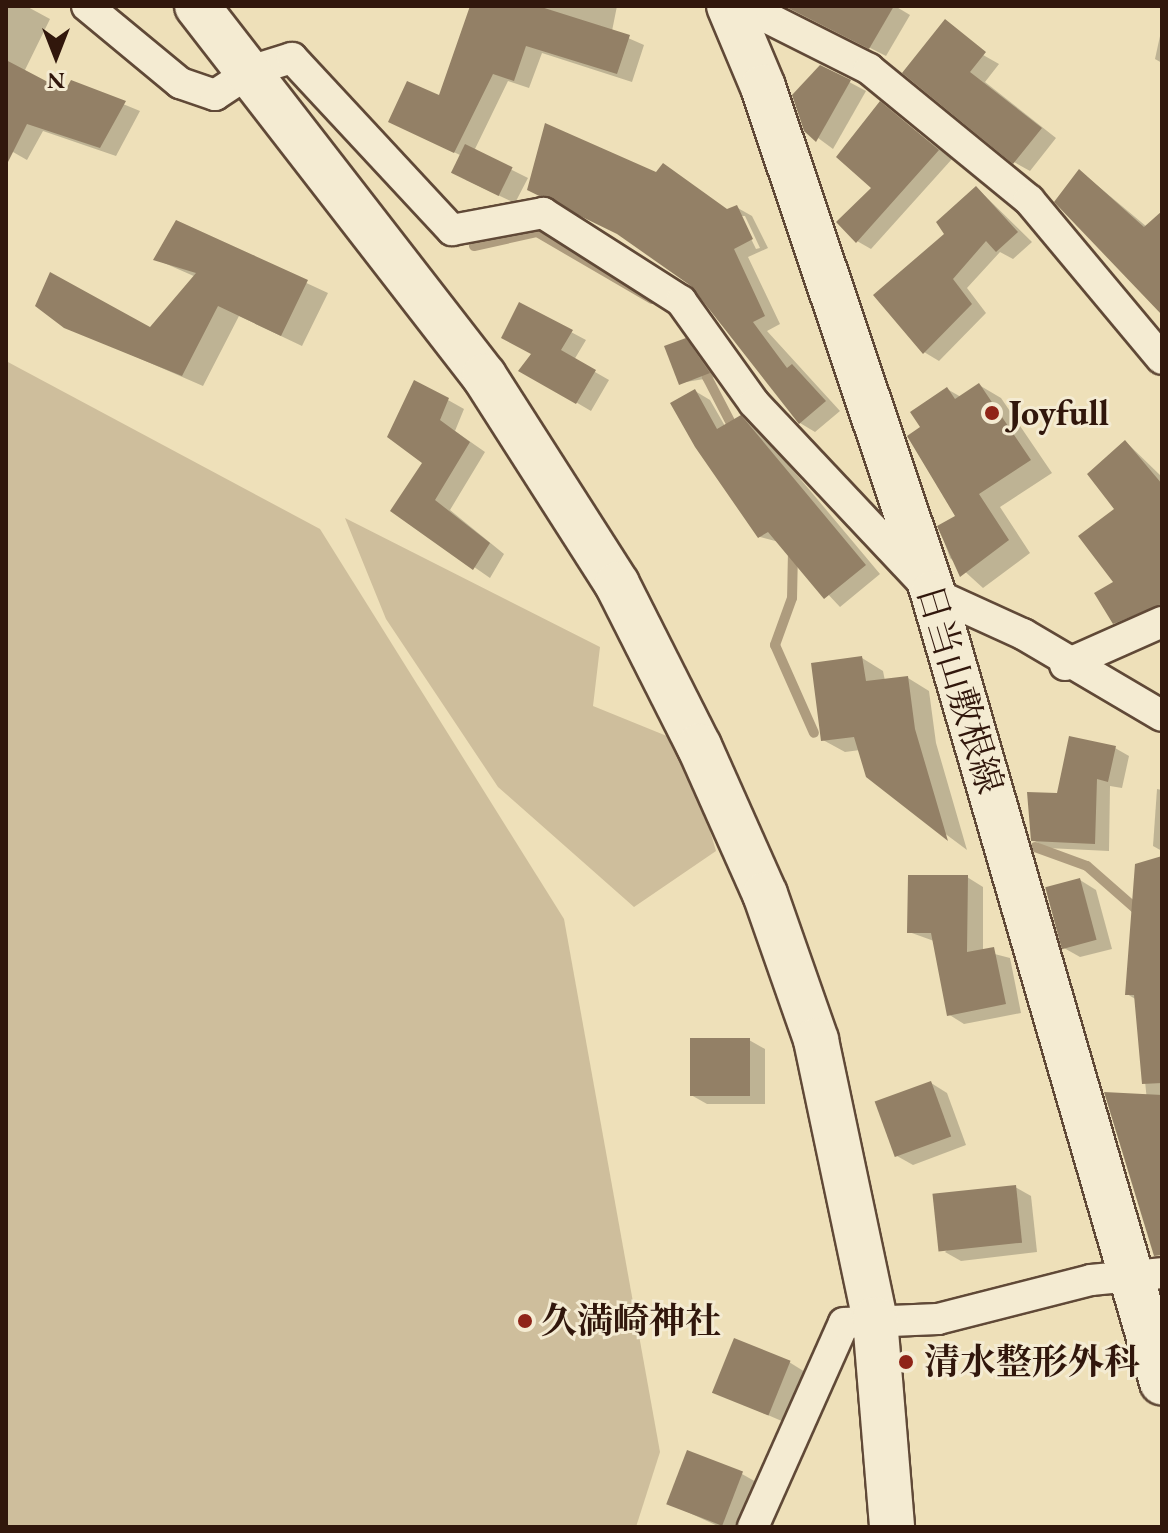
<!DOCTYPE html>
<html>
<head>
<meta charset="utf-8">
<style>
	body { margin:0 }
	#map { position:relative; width:1168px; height:1533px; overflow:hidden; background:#eee0b9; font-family:"EB Garamond","Noto Serif JP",serif }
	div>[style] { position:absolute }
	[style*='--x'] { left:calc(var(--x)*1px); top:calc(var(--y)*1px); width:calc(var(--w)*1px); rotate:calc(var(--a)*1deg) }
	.green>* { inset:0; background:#cebe9c }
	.shadow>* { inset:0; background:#0003 }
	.stream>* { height:10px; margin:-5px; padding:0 5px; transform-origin:5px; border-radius:5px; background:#ae9c7e }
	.building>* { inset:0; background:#938066; transform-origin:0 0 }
	.roads { filter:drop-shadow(2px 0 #604937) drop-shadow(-2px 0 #604937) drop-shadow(0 2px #604937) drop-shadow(0 -2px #604937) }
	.street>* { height:30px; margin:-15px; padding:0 15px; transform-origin:15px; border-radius:15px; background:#f4ebd2 }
	.secondary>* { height:44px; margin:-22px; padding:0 22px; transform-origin:22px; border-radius:22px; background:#f4ebd2 }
	.dots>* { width:22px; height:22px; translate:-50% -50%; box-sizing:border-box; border:4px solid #f4ebd2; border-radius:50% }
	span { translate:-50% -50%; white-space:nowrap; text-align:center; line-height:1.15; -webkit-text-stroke:6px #f4ebd2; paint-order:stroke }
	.poi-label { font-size:36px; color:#31170c; font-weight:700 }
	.left { translate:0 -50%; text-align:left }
	.street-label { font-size:36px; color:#31170c }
	.frame { position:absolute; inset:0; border:8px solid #31170c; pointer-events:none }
	.north { position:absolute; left:16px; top:16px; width:80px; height:80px; -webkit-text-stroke:6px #f4ebd2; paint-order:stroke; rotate:180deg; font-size:22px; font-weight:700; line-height:32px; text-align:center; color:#31170c }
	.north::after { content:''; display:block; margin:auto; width:28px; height:36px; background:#31170c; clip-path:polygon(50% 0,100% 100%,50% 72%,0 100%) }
</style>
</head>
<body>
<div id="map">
	<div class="green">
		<i style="clip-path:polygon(6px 361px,320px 529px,564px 919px,660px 1452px,636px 1527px,6px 1527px)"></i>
		<i style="clip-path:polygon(345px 518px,600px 647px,593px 706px,684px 743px,716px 851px,634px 907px,498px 787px,386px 619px)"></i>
	</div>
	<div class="shadow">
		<i style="clip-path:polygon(6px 6px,26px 6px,50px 19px,24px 72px,66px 93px,72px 83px,140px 111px,116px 156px,43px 131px,27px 160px,6px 148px)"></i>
		<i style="clip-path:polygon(472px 6px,617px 6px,612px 31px,644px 45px,632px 82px,542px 53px,529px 88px,508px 81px,474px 151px,528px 178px,515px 203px,466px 180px,460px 155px,405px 129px,440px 98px)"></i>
		<i style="clip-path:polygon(787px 6px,895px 6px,910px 15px,886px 56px)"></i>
		<i style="clip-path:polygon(939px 30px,999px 64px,985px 82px,1056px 138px,1030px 171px,1014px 162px)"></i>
		<i style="clip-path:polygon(1160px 36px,1162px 37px,1162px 63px,1155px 59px)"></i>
		<i style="clip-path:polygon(821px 67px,866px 91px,833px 149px,806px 129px)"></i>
		<i style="clip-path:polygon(880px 104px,952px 159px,871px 249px,857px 241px,874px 188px)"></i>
		<i style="clip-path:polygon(1080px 171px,1147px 227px,1162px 215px,1162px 310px)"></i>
		<i style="clip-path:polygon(977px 188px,1032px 242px,1013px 259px,1000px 252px,967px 288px,986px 313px,939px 361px,924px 352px,947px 235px)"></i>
		<i style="clip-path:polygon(evenodd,736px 207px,752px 216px,768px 248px,748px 257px,780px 324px,767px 331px,840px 411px,815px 432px,800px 423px,697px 289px,736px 207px,740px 216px,745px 216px,760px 248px,756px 249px,740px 216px)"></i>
		<i style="clip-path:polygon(177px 223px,328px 293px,302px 346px,239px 316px,203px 386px,65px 326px,150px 330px,196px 277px,155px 259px)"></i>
		<i style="clip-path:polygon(520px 305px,586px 340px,574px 360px,609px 380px,591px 411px,521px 370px,534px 354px)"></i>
		<i style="clip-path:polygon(686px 341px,693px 345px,716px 377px,680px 383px)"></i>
		<i style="clip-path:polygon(979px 385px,1001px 398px,1052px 473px,1000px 507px,1030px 553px,983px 588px,950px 558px,939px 527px,958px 517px,922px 427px,947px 389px,961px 397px)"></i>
		<i style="clip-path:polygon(695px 391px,710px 400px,725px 426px,741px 417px,756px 426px,880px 574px,840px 607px,779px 542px,760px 537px)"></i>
		<i style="clip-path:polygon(448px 400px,464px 409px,455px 431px,485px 452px,450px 510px,504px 554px,490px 578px,392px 510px,425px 462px,389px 437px)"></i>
		<i style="clip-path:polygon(1126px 442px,1162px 477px,1162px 616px,1130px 631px,1115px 622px)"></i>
		<i style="clip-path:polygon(862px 658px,883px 671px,885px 681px,908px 678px,929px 691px,936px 743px,967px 850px,868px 776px,860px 750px,845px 752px,823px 740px)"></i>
		<i style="clip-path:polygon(1115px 748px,1129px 756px,1122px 788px,1110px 786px,1109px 851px,1047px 848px,1033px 840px,1029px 794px,1059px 795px)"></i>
		<i style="clip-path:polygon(1157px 789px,1162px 790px,1162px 851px,1153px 846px)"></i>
		<i style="clip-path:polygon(1162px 858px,1162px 1253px,1137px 1000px,1127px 994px)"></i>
		<i style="clip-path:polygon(967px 877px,983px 887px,983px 951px,1010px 958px,1021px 1013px,964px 1024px,948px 1014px,934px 941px,909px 932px)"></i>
		<i style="clip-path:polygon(1080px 880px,1096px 890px,1112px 949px,1080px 957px,1064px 948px)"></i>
		<i style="clip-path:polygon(749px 1040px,765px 1049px,765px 1104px,707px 1104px,691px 1095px)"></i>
		<i style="clip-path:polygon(931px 1083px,947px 1093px,966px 1145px,913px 1165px,897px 1156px)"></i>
		<i style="clip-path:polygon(1015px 1187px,1031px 1196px,1037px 1252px,961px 1261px,945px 1252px)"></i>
		<i style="clip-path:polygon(789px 1362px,805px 1372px,784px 1422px,715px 1392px)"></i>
		<i style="clip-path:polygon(742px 1474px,758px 1483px,740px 1527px,720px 1527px,668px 1503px)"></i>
	</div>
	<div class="stream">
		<i style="--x:474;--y:246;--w:65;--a:-12.5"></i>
		<i style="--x:537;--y:232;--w:133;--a:30.2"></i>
		<i style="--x:704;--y:350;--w:27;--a:84"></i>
		<i style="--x:707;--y:377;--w:61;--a:62.6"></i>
		<i style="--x:793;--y:551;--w:47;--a:91.2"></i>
		<i style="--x:792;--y:598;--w:50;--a:109.9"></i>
		<i style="--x:775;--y:645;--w:96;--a:66.1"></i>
		<i style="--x:1035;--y:847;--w:55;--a:20.1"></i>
		<i style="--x:1087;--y:866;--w:64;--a:41.2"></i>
		<i style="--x:1135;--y:908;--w:28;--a:15"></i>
	</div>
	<div class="building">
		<i style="clip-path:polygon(470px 6px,538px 6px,630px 35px,617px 74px,526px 46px,514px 81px,493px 74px,454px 153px,388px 122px,407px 81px,439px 95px)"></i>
		<i style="clip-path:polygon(784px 6px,894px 6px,869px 49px)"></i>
		<i style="clip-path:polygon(945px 19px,986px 52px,970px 72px,1042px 128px,1013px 164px,902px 73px)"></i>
		<i style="clip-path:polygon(6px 60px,65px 91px,71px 80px,126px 101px,100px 148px,27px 124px,6px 166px)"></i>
		<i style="clip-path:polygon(820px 65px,851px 80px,816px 142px,804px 131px,792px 95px)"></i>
		<i style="clip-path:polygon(880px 101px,939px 150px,856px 243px,836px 222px,871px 188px,836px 157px)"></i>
		<i style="clip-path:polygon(545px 123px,656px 172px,663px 163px,727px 209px,737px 205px,753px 239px,734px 249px,765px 316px,753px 322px,787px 368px,792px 364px,826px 401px,799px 424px,691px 286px,617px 234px,527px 190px)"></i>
		<i style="left:465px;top:144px;width:53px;height:32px;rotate:26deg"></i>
		<i style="clip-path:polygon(1079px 169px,1144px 227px,1162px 211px,1162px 315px,1054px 202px)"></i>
		<i style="clip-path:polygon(976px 186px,1018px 232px,996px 252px,986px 241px,953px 279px,972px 304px,923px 354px,873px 295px,944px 234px,936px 222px)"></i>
		<i style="clip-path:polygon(176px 220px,308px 280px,281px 336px,218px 306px,182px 376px,64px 328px,35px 306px,50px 272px,150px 327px,196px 273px,153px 260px)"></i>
		<i style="clip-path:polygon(519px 302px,573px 330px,561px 350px,596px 370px,576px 404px,518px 371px,531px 354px,501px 338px)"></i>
		<i style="clip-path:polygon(686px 338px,710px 373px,679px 385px,664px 346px)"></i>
		<i style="clip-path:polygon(414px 380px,449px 398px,440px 420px,470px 442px,435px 500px,490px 543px,473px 570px,390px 511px,422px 463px,387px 437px)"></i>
		<i style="clip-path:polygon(979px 383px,1031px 460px,979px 494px,1009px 540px,960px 577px,937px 526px,955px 516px,907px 436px,920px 427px,910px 412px,947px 387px,955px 399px)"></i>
		<i style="clip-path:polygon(695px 389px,717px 429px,741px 415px,866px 565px,824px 599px,768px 532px,758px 538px,695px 447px,670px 403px)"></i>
		<i style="clip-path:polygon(1125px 440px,1162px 484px,1162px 604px,1113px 624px,1094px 593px,1113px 582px,1078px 536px,1114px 509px,1087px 474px)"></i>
		<i style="clip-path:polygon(862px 656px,866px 681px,908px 676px,915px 729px,948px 841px,866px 777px,854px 737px,821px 741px,811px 663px)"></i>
		<i style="clip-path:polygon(1069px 736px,1116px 746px,1108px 782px,1097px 779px,1095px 844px,1031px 841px,1027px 792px,1057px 793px)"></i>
		<i style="clip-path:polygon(1162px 856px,1162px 1083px,1142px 1084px,1134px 995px,1125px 995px,1135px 864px)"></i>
		<i style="clip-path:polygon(908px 875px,968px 875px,967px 952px,994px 947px,1006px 1004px,947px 1016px,931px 933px,907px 933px)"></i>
		<i style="left:1080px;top:878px;width:64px;height:36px;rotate:75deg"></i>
		<i style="left:690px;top:1038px;width:60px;height:58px"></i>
		<i style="left:931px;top:1081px;width:59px;height:60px;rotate:70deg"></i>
		<i style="clip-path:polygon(1104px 1092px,1162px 1095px,1162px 1255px,1154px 1256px)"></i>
		<i style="left:1016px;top:1185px;width:58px;height:84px;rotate:84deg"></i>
		<i style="left:734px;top:1338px;width:61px;height:59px;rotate:22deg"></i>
		<i style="left:687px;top:1450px;width:60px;height:58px;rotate:21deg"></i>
	</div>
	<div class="roads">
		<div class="street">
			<i style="--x:87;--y:6;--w:121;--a:39.6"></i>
			<i style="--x:180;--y:83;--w:37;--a:19"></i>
			<i style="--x:215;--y:95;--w:45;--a:-33.3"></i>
			<i style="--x:253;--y:70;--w:41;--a:-17.1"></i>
			<i style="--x:292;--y:58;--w:235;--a:47.1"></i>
			<i style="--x:452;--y:230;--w:93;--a:-10.6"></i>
			<i style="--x:543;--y:213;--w:164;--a:32.5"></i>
			<i style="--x:681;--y:301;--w:125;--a:54.4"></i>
			<i style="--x:754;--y:403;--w:261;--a:46.7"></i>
			<i style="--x:933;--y:593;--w:99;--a:24.5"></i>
			<i style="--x:1023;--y:634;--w:161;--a:30.5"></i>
			<i style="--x:744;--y:6;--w:140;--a:26.7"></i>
			<i style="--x:869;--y:69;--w:207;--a:39.3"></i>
			<i style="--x:1029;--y:200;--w:207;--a:50.1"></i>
			<i style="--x:1065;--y:665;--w:106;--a:-23.9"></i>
			<i style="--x:753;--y:1527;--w:223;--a:-66"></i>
			<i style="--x:844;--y:1323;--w:94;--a:-2.4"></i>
			<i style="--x:938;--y:1319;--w:158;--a:-14.3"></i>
			<i style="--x:1091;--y:1280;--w:71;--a:-5.6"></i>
		</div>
		<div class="secondary">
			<i style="--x:197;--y:6;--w:468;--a:52.2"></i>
			<i style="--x:484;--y:376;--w:247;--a:57.4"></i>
			<i style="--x:617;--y:584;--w:182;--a:63.2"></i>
			<i style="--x:699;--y:746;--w:162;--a:66"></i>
			<i style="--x:765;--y:894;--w:155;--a:70.7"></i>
			<i style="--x:816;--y:1040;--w:285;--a:78.1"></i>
			<i style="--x:875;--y:1319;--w:209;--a:85.3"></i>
			<i style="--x:729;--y:6;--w:88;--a:67.2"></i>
			<i style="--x:763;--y:87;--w:534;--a:71.43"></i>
			<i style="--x:933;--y:593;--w:822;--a:73.82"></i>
		</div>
	</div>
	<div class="dots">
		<i style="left:992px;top:413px;background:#8f2418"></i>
		<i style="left:525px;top:1321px;background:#8f2418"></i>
		<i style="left:906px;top:1362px;background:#8f2418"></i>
	</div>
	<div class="poi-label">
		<span class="left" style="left:1008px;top:413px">Joyfull</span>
		<span class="left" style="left:541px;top:1321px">久満崎神社</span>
		<span class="left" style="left:924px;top:1362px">清水整形外科</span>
	</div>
	<div class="street-label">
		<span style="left:960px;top:689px;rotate:73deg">日当山敷根線</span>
	</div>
	<div class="frame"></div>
	<div class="north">N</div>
</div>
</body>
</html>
